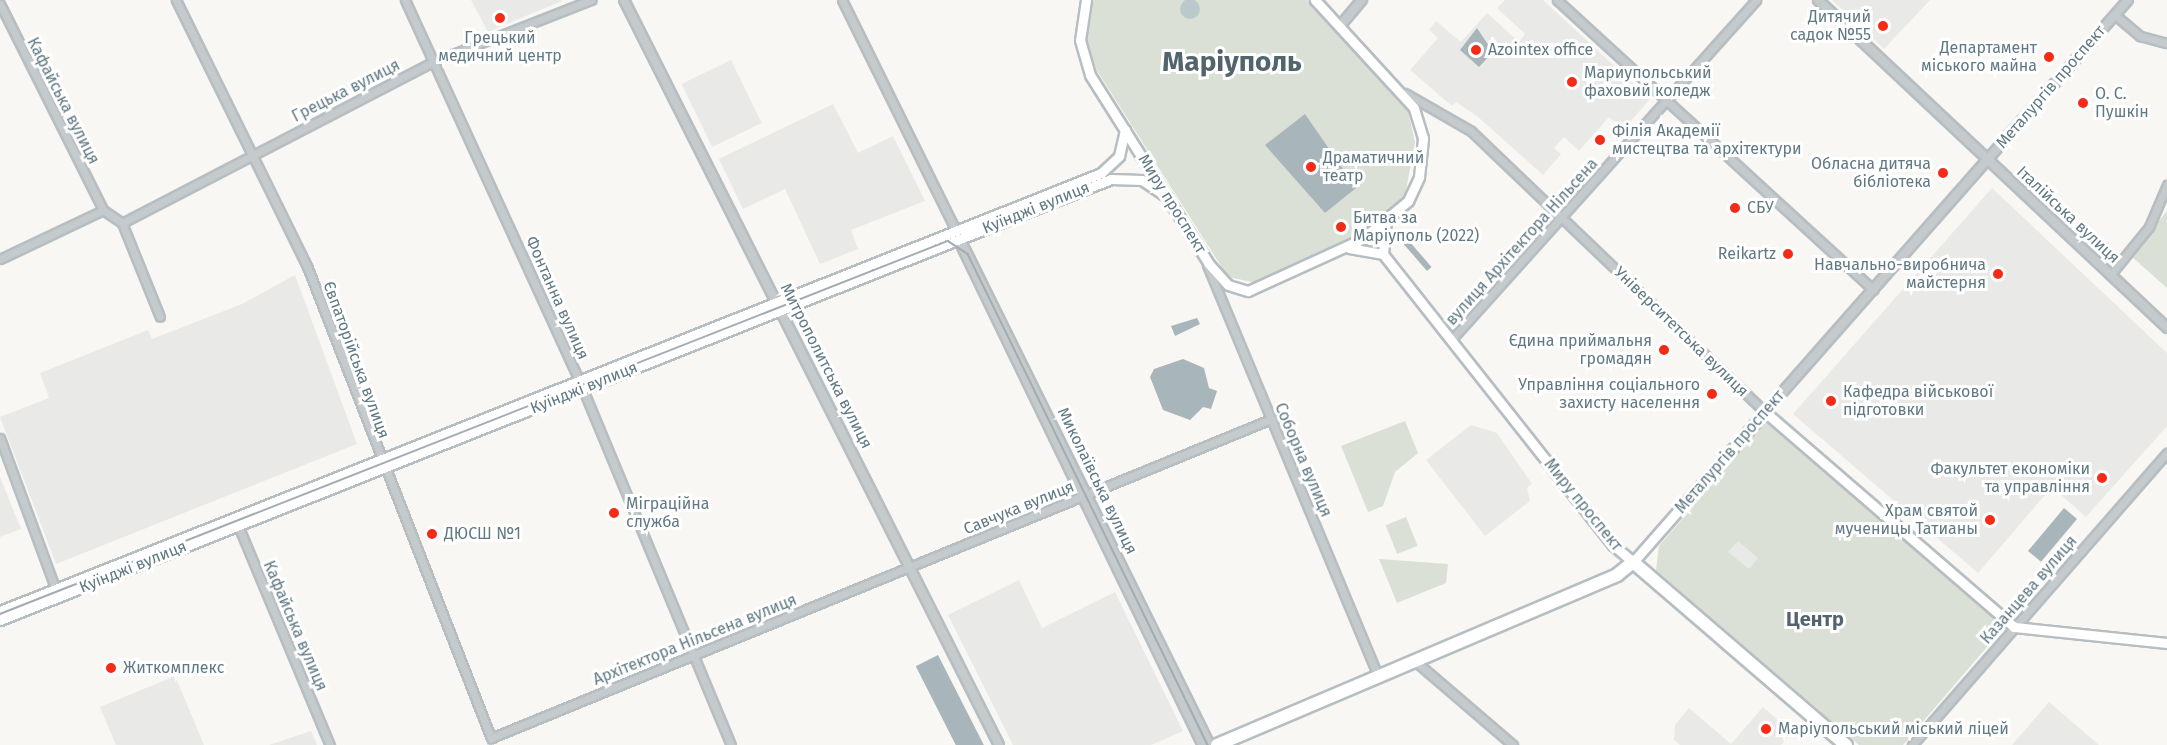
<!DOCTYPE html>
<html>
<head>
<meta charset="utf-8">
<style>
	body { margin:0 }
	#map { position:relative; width:2167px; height:745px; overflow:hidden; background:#f8f7f4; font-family:"Fira Sans",sans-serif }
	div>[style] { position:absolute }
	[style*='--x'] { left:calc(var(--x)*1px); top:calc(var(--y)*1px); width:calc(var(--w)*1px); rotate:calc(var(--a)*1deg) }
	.built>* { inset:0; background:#e9e9e8; transform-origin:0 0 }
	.green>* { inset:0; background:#dae0d5; transform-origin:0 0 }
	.water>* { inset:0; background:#bacacc }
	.round { border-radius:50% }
	.building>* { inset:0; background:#a8b5ba; transform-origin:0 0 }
	.roads { filter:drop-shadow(2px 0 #b7bec2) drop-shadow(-2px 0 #b7bec2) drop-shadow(0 2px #b7bec2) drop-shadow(0 -2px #b7bec2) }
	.minor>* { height:7px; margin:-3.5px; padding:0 3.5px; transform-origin:3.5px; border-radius:3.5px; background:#c5cacd }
	.tertiary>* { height:8px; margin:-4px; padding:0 4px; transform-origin:4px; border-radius:4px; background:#c5cacd }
	.secondary>* { height:9px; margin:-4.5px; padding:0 4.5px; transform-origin:4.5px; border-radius:4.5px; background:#fff }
	.trunk>* { height:12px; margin:-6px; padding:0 6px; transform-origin:6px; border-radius:6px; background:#fff }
	.tram>* { height:1.5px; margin:-0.75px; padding:0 0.75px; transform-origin:0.75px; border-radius:0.75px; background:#a3acb1 }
	.dots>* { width:16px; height:16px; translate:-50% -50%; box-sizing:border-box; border:3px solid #fff; border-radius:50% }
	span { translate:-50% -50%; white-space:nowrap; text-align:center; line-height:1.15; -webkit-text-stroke:6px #fff; paint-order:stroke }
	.poi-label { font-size:16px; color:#607983 }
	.right { translate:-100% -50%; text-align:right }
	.left { translate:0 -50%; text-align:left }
	.street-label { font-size:16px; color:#607983 }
	.quarter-label { font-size:20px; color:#52656d; font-weight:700 }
	.town-label { font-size:28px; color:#52656d; font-weight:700 }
</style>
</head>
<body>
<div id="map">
	<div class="built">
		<i style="clip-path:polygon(471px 0,561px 0,562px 1px,488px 32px)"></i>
		<i style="clip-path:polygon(1505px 0,1543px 0,1650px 99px,1624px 129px,1609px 117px,1579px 151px,1564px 137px,1554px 148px,1561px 154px,1543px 175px,1478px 117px,1456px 102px,1452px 106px,1410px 70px,1438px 38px,1429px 30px,1436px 21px,1461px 42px,1487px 13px,1519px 42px,1525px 34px,1497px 8px)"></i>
		<i style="clip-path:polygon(1832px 0,1930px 0,1884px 49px)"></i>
		<i style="left:731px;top:60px;width:70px;height:55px;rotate:64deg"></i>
		<i style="clip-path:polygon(833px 104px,858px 153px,893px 136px,925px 201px,851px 230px,858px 249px,820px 264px,785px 189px,743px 209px,719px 159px)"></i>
		<i style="clip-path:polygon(1992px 188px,2167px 353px,2167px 426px,2086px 517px,2052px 487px,1978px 573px,1793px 414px)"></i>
		<i style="clip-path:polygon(295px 275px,357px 444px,56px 564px,0 417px,49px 398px,40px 373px,148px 330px,152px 339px,242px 304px)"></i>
		<i style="clip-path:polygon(1471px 425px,1497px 433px,1532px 484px,1527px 488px,1530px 501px,1485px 536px,1426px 460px)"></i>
		<i style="clip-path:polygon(0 477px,21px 529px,0 537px)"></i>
		<i style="left:1738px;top:540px;width:28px;height:16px;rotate:41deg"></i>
		<i style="clip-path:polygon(1019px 580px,1042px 628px,1115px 592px,1183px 731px,1151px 745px,1013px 745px,948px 615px)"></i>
		<i style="clip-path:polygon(175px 676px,204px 745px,116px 745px,100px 707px)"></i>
		<i style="clip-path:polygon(2049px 702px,2099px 745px,2012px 745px)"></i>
		<i style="clip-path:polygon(1763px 707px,1792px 732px,1781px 745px,1680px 745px,1674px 740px,1675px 725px,1689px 708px,1731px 744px)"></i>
		<i style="clip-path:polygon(311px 731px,317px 745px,269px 745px)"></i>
	</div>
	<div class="green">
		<i style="clip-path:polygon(1093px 0,1307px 0,1408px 111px,1415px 142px,1405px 196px,1360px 235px,1257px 283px,1228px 277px,1096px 69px,1086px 38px)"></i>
		<i style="clip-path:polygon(2167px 211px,2167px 288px,2131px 256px)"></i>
		<i style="clip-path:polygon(1405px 421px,1418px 453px,1395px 472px,1383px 506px,1368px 512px,1341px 446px)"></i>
		<i style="clip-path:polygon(evenodd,1766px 422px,2004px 627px,1903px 745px,1859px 745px,1656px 570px,1659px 546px,1766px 422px,1738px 541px,1758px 558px,1749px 569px,1728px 552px,1738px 541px)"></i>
		<i style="left:1406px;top:517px;width:31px;height:22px;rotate:68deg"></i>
		<i style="clip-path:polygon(1379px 559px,1448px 564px,1446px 583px,1397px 603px)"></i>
	</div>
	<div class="water">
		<i class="round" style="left:1180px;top:-1px;width:20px;height:20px"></i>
	</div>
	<div class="building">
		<i style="clip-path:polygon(1477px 28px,1493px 52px,1479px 67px,1460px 50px)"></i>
		<i style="clip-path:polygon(1305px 114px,1356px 188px,1325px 213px,1265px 145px)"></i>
		<i style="left:1402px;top:233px;width:45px;height:6px;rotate:49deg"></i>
		<i style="clip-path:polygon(1197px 318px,1200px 324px,1175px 336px,1171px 326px)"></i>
		<i style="clip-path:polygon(1183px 359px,1204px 368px,1209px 388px,1217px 391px,1211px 409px,1203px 407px,1190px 420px,1163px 410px,1150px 377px,1154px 369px)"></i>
		<i style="left:2064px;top:508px;width:17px;height:56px;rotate:40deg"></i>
		<i style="left:938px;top:655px;width:101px;height:25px;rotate:63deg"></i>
	</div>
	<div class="roads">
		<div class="minor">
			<i style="--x:176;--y:0;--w:297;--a:63.8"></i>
			<i style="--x:307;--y:266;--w:507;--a:68.7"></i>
			<i style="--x:491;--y:738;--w:843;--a:-22.24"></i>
			<i style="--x:405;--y:0;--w:418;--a:65.4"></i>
			<i style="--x:579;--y:380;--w:395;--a:67.4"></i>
			<i style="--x:842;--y:0;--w:831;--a:63.71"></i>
			<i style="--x:1557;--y:0;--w:429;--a:42.5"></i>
			<i style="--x:0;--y:4;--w:230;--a:63.4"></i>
			<i style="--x:103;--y:210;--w:23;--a:34"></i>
			<i style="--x:2115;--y:15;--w:33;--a:40"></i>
			<i style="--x:2140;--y:36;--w:28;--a:15"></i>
			<i style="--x:1405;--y:93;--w:76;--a:29.9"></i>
			<i style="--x:1471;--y:131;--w:407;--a:43.7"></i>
			<i style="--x:122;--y:223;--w:352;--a:-27.4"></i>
			<i style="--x:435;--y:61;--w:168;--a:-21.4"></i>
			<i style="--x:122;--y:223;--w:101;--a:68"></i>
			<i style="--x:956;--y:236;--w:565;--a:64.21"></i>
			<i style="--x:0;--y:259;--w:114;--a:-25.4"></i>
			<i style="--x:1207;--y:265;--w:445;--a:67.4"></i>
			<i style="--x:2110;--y:275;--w:62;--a:-50.9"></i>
			<i style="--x:2149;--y:227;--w:46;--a:-66.8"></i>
			<i style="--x:1451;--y:340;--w:457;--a:-48.1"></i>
			<i style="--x:0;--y:438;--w:165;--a:69.8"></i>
			<i style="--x:237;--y:523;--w:241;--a:67.3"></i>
			<i style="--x:1415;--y:661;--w:129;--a:40.6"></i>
			<i style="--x:1912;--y:745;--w:388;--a:-48.9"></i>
		</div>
		<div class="tertiary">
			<i style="--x:624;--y:0;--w:834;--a:63.28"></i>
			<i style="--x:1818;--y:0;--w:479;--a:43.2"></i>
			<i style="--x:1340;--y:26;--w:34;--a:-50"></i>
			<i style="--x:1765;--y:412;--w:549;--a:-48.62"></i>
		</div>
		<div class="secondary">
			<i style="--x:1086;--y:0;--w:40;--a:98.5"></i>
			<i style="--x:1080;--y:40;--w:36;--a:74"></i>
			<i style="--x:1090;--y:75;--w:223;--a:57.8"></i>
			<i style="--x:1209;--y:264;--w:28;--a:48"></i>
			<i style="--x:1228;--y:285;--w:21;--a:17"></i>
			<i style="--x:1248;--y:291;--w:125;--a:-24.5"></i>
			<i style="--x:1362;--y:239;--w:60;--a:-39.6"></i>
			<i style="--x:1408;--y:201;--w:26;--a:-65"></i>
			<i style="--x:1419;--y:177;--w:39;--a:-84"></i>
			<i style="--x:1423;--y:138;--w:31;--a:-107"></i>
			<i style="--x:1414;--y:108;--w:147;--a:-132.5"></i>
			<i style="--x:1349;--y:248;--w:35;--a:10"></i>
			<i style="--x:1383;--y:254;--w:371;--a:51.7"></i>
			<i style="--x:1613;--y:545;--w:26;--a:40"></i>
			<i style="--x:1633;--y:562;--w:200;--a:-48.7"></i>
			<i style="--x:1765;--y:412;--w:329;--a:40.8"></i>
			<i style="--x:2014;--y:627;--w:154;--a:6"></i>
			<i style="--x:1383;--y:254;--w:32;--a:-85"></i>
			<i style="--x:0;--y:611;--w:1185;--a:-21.69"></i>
			<i style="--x:1101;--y:173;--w:25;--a:-43"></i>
			<i style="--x:1119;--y:156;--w:27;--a:-77"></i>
			<i style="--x:0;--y:620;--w:1195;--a:-21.65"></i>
			<i style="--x:1111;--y:179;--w:31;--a:2"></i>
			<i style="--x:1142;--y:180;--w:30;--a:34"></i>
		</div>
		<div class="trunk">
			<i style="--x:1217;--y:745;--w:435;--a:-23"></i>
			<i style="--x:1617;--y:575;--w:21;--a:-39"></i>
			<i style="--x:1633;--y:562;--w:281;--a:40.7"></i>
		</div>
	</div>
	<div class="tram">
		<i style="--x:0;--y:614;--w:1019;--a:-21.48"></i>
		<i style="--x:948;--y:241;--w:24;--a:33"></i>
		<i style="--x:968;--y:254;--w:547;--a:63.95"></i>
	</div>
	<div class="dots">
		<i style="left:500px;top:18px;background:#f52b17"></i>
		<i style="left:1883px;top:26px;background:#f52b17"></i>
		<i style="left:1476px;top:50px;background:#f52b17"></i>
		<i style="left:2049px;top:57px;background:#f52b17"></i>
		<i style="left:1572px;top:82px;background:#f52b17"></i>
		<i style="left:2083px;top:103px;background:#f52b17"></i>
		<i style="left:1600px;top:140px;background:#f52b17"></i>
		<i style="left:1311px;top:167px;background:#f52b17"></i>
		<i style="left:1943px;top:173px;background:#f52b17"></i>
		<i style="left:1735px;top:208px;background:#f52b17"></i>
		<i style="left:1341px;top:227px;background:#f52b17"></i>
		<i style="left:1788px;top:254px;background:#f52b17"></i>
		<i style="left:1998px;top:274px;background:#f52b17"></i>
		<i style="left:1664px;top:350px;background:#f52b17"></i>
		<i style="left:1712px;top:394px;background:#f52b17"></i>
		<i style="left:1831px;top:401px;background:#f52b17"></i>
		<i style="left:2102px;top:478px;background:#f52b17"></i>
		<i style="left:614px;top:513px;background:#f52b17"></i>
		<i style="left:1990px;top:520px;background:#f52b17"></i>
		<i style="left:432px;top:534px;background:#f52b17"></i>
		<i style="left:111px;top:668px;background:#f52b17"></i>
		<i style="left:1766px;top:729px;background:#f52b17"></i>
	</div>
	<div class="poi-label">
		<span class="right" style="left:1871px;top:26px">Дитячий<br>садок №55</span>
		<span style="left:500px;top:47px">Грецький<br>медичний центр</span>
		<span class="right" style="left:2037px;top:57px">Департамент<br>міського майна</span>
		<span class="left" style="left:1488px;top:50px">Azointex office</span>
		<span class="left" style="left:1584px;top:82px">Мариупольський<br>фаховий коледж</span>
		<span class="left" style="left:2095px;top:103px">О. С.<br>Пушкін</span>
		<span class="left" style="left:1612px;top:140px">Філія Академії<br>мистецтва та архітектури</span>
		<span class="left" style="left:1323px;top:167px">Драматичний<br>театр</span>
		<span class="right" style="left:1931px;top:173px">Обласна дитяча<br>бібліотека</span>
		<span class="left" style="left:1747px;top:208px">СБУ</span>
		<span class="left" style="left:1353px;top:227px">Битва за<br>Маріуполь (2022)</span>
		<span class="right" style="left:1776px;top:254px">Reikartz</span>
		<span class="right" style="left:1986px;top:274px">Навчально-виробнича<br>майстерня</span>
		<span class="right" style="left:1652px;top:350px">Єдина приймальня<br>громадян</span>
		<span class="right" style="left:1700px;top:394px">Управління соціального<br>захисту населення</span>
		<span class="left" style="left:1843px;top:401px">Кафедра військової<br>підготовки</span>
		<span class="right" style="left:2090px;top:478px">Факультет економіки<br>та управління</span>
		<span class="left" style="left:626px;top:513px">Міграційна<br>служба</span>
		<span class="right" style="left:1978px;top:520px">Храм святой<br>мученицы Татианы</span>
		<span class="left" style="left:444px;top:534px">ДЮСШ №1</span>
		<span class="left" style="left:123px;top:668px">Житкомплекс</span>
		<span class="left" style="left:1778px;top:729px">Маріупольський міський ліцей</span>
	</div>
	<div class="street-label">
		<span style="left:2051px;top:87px;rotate:-49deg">Металургів проспект</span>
		<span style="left:346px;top:91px;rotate:-27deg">Грецька вулиця</span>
		<span style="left:63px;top:101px;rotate:63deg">Кафайська вулиця</span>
		<span style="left:1172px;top:204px;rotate:58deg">Миру проспект</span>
		<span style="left:1036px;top:208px;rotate:-22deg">Куїнджі вулиця</span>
		<span style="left:2068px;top:215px;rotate:43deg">Італійська вулиця</span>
		<span style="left:1522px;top:242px;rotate:-48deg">вулиця Архітектора Нільсена</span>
		<span style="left:557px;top:298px;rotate:66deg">Фонтанна вулиця</span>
		<span style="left:1681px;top:332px;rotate:44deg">Університетська вулиця</span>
		<span style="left:356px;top:360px;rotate:70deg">Євпаторійська вулиця</span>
		<span style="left:826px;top:366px;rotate:63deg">Митрополитська вулиця</span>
		<span style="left:584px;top:388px;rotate:-22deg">Куїнджі вулиця</span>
		<span style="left:1730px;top:452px;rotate:-49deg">Металургів проспект</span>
		<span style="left:1303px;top:460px;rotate:67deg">Соборна вулиця</span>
		<span style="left:1097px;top:481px;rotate:64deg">Миколаївська вулиця</span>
		<span style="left:1583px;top:505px;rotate:51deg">Миру проспект</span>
		<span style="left:1019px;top:508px;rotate:-22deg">Савчука вулиця</span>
		<span style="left:133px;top:567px;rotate:-22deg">Куїнджі вулиця</span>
		<span style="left:2029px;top:590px;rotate:-49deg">Казанцева вулиця</span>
		<span style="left:295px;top:626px;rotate:67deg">Кафайська вулиця</span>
		<span style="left:695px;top:640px;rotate:-22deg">Архітектора Нільсена вулиця</span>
	</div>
	<div class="quarter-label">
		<span style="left:1815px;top:619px">Центр</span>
	</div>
	<div class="town-label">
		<span style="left:1232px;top:62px">Маріуполь</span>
	</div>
</div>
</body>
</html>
